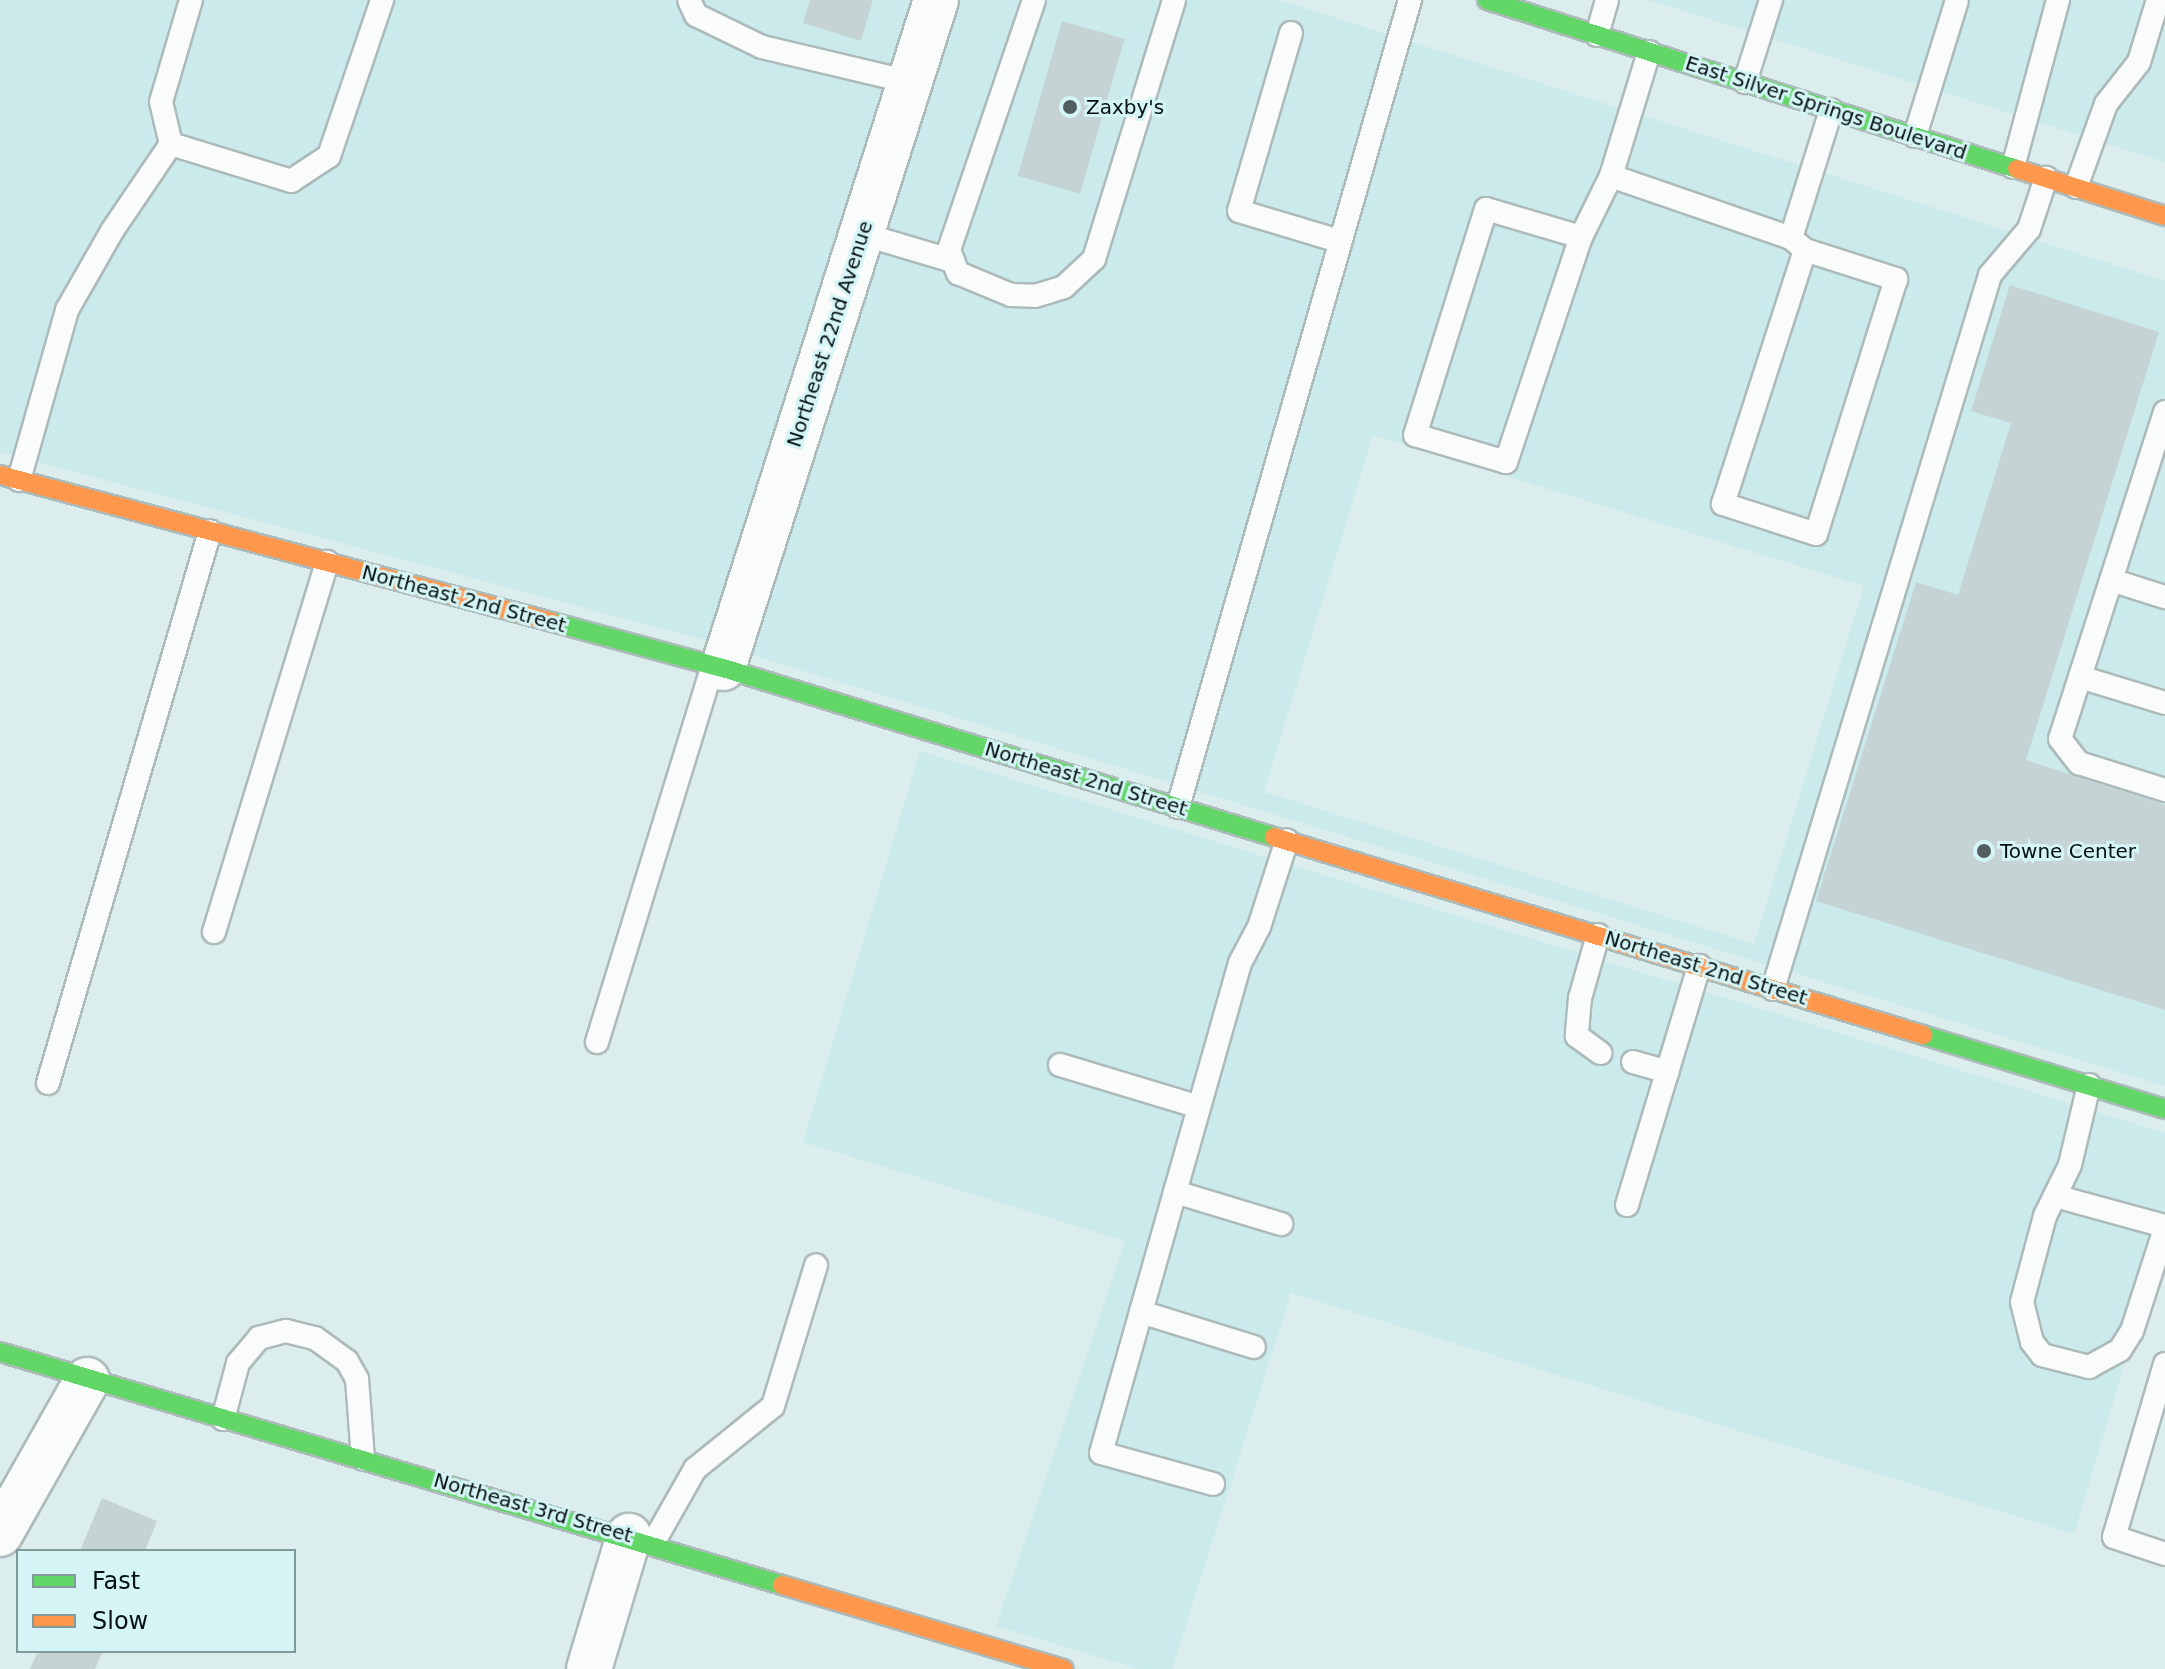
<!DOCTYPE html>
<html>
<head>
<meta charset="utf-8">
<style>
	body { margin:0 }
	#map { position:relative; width:2165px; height:1669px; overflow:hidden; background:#dceded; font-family:"DejaVu Sans",sans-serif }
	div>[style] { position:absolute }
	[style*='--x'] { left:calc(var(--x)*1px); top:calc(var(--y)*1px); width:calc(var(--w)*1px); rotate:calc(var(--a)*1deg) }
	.built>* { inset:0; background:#cbeaeb }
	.building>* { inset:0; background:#c5d3d4; transform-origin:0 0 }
	.roads { filter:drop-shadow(2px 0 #adbaba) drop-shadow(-2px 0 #adbaba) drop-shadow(0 2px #adbaba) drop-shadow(0 -2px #adbaba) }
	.lane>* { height:22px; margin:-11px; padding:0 11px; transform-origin:11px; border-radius:11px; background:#fafcfc }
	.street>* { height:44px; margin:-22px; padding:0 22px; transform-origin:22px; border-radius:22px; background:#fafcfc }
	.fast>* { height:18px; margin:-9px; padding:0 9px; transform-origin:9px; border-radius:9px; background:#63d668 }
	.slow>* { height:18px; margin:-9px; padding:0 9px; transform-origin:9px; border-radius:9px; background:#ff974d }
	.dots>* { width:22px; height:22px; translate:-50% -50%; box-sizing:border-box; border:4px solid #d4f4f5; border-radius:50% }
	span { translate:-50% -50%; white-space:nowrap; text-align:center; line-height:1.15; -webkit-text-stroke:6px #d4f4f5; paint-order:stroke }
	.poi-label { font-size:20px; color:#061011 }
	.left { translate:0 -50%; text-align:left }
	.street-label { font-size:20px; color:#061011 }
	.legend { position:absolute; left:16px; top:1549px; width:280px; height:104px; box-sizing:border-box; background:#d4f4f5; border:2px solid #82999a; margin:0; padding:10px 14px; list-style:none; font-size:24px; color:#061011 }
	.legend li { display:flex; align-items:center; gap:16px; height:40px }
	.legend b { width:40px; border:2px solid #82999a }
</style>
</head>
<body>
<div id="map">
	<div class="built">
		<i style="clip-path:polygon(0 0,916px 0,712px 642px,0 452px)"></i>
		<i style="clip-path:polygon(evenodd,956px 0,1279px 0,2165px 281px,2165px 1086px,748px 654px,956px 0,1373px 435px,1864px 586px,1754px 944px,1264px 792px,1373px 435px)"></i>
		<i style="clip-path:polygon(1649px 0,2165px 0,2165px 162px)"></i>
		<i style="clip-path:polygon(920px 751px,2165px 1133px,2165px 1228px,2074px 1534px,1291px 1293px,1172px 1669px,1138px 1669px,996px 1626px,1125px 1241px,803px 1142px)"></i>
	</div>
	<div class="building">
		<i style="clip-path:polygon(810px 0,873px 0,861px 41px,803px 23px)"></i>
		<i style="left:1062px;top:21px;width:65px;height:161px;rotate:16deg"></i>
		<i style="clip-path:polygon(2010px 285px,2159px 332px,2026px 760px,2165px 805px,2165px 1010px,1816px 901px,1916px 582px,1958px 595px,2011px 423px,1971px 411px)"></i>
		<i style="clip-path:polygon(102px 1498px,157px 1521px,145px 1551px,80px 1551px)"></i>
		<i style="clip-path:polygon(38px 1651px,103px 1651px,95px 1669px,30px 1669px)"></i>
	</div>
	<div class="roads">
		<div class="lane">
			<i style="--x:191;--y:0;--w:106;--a:106.4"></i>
			<i style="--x:161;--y:102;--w:43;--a:76.6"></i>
			<i style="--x:171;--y:144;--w:126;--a:17.1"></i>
			<i style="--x:291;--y:181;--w:45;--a:-33.3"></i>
			<i style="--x:329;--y:156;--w:165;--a:-71.2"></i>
			<i style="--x:689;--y:0;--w:17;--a:65"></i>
			<i style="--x:696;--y:15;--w:73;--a:25.9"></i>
			<i style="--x:762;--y:47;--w:152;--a:13.3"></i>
			<i style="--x:1034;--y:0;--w:264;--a:108.8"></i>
			<i style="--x:949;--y:250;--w:25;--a:69"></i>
			<i style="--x:958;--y:273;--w:57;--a:22.5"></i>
			<i style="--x:1011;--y:295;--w:24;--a:2"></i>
			<i style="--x:1035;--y:296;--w:30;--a:-17"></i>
			<i style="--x:1064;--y:287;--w:41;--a:-43"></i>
			<i style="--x:1094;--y:259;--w:271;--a:-72.8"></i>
			<i style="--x:1291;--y:33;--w:185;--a:106.3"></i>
			<i style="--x:1239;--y:211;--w:104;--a:16.7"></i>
			<i style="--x:1597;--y:35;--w:36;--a:-74"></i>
			<i style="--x:1649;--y:52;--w:130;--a:107"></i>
			<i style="--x:1611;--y:176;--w:190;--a:19"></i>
			<i style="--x:1745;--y:82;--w:86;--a:-72.4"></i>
			<i style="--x:1915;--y:136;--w:142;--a:-72.8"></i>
			<i style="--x:2013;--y:167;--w:173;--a:-74.9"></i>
			<i style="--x:2076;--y:187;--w:88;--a:-70.1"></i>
			<i style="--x:2106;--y:104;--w:53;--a:-51.8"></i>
			<i style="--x:2139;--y:62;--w:65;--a:-73"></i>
			<i style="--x:862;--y:234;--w:95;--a:16.5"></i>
			<i style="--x:1581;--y:237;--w:99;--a:-163.6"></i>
			<i style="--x:1486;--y:209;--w:237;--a:107.4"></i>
			<i style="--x:1415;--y:435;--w:95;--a:16.5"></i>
			<i style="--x:1506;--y:462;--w:237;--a:-71.6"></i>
			<i style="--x:1581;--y:237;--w:68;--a:-63.8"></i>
			<i style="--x:1805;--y:250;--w:96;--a:17.7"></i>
			<i style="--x:1896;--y:279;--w:267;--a:107.4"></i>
			<i style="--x:1816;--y:534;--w:98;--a:-162.1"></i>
			<i style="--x:1723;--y:504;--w:267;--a:-72.1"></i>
			<i style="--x:1805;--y:250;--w:18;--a:-139"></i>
			<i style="--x:1791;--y:238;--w:134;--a:-72.6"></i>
			<i style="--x:2165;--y:412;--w:343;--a:107.8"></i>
			<i style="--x:2060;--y:739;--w:31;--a:52"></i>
			<i style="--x:2079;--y:763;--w:90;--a:17.4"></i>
			<i style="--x:19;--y:480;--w:177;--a:-74.2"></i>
			<i style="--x:67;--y:310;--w:91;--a:-60.3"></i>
			<i style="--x:112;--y:231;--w:105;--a:-55.9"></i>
			<i style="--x:2111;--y:580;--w:57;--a:17.5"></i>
			<i style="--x:2080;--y:677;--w:89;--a:17"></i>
			<i style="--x:1178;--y:807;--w:840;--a:-73.96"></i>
			<i style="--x:214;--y:932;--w:387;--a:-73"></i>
			<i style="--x:1598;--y:935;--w:66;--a:105.9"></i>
			<i style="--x:1580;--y:998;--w:38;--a:95"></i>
			<i style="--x:1577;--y:1036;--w:29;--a:36"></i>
			<i style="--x:1773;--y:989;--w:746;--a:-73.09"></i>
			<i style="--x:1990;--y:275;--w:60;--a:-49.7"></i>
			<i style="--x:2029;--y:229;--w:54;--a:-71.6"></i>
			<i style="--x:597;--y:1042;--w:394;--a:-72.9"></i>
			<i style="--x:1633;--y:1062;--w:36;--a:16"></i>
			<i style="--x:1060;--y:1065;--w:145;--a:16.8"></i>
			<i style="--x:48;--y:1083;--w:575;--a:-73.64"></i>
			<i style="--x:2089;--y:1085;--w:82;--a:103.4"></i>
			<i style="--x:2070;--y:1165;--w:57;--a:116.1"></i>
			<i style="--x:2045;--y:1216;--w:89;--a:105"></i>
			<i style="--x:2022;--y:1302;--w:41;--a:76"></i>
			<i style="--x:2032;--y:1342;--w:16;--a:52"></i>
			<i style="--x:2042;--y:1355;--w:49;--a:14.3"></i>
			<i style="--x:2089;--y:1367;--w:35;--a:-29"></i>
			<i style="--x:2120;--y:1350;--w:22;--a:-58"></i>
			<i style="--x:2132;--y:1331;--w:107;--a:-72.1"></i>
			<i style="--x:1175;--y:1192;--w:111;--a:16.8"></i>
			<i style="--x:2055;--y:1196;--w:114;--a:15.3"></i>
			<i style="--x:1627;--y:1205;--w:250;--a:-73.2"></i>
			<i style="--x:1141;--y:1312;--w:118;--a:17.2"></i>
			<i style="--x:2165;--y:1364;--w:180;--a:106.4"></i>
			<i style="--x:2114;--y:1537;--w:54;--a:18.4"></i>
			<i style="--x:223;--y:1419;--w:58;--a:-75"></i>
			<i style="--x:238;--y:1363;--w:33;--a:-50"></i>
			<i style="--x:259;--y:1338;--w:28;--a:-15"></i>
			<i style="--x:286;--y:1331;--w:30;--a:14"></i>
			<i style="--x:315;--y:1338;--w:39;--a:36"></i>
			<i style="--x:347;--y:1361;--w:21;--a:61"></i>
			<i style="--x:357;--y:1379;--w:80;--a:85.7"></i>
			<i style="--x:1213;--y:1484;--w:116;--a:-164.5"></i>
			<i style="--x:1101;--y:1453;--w:509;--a:-74.16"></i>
			<i style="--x:1240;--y:963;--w:41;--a:-62.2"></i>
			<i style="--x:1259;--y:927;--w:91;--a:-72.2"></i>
			<i style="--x:653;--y:1543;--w:85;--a:-60.4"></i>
			<i style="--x:695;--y:1469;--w:100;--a:-38.9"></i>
			<i style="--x:773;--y:1406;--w:147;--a:-73"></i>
		</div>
		<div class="street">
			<i style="--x:723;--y:668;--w:701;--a:-72.31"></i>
			<i style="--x:0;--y:1534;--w:177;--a:-60.5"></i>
			<i style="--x:589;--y:1669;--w:139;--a:-73.3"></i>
		</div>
		<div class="fast">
			<i style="--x:1487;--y:0;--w:556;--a:17.69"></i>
			<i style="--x:552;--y:622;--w:177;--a:15.1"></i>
			<i style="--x:723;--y:668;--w:576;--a:17.05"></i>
			<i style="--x:1923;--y:1035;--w:253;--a:17"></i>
			<i style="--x:0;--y:1352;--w:816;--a:16.59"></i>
		</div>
		<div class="slow">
			<i style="--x:2017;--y:169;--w:155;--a:17.6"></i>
			<i style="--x:0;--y:475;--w:571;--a:14.91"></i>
			<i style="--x:1274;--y:837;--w:679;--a:16.97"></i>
			<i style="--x:782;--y:1585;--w:294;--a:16.6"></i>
		</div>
	</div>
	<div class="dots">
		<i style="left:1070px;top:107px;background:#515d5e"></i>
		<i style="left:1984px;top:851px;background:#515d5e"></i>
	</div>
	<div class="poi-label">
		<span class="left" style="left:1086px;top:107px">Zaxby's</span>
		<span class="left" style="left:2000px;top:851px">Towne Center</span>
	</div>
	<div class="street-label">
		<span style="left:1826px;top:108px;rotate:18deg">East Silver Springs Boulevard</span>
		<span style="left:830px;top:334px;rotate:-72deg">Northeast 22nd Avenue</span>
		<span style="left:464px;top:599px;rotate:15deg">Northeast 2nd Street</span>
		<span style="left:1086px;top:779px;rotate:17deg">Northeast 2nd Street</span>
		<span style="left:1706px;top:968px;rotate:17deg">Northeast 2nd Street</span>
		<span style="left:533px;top:1508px;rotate:16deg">Northeast 3rd Street</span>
	</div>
	<ul class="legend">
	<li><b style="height:10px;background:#63d668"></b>Fast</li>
	<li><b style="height:10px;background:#ff974d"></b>Slow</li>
	</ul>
</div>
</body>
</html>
